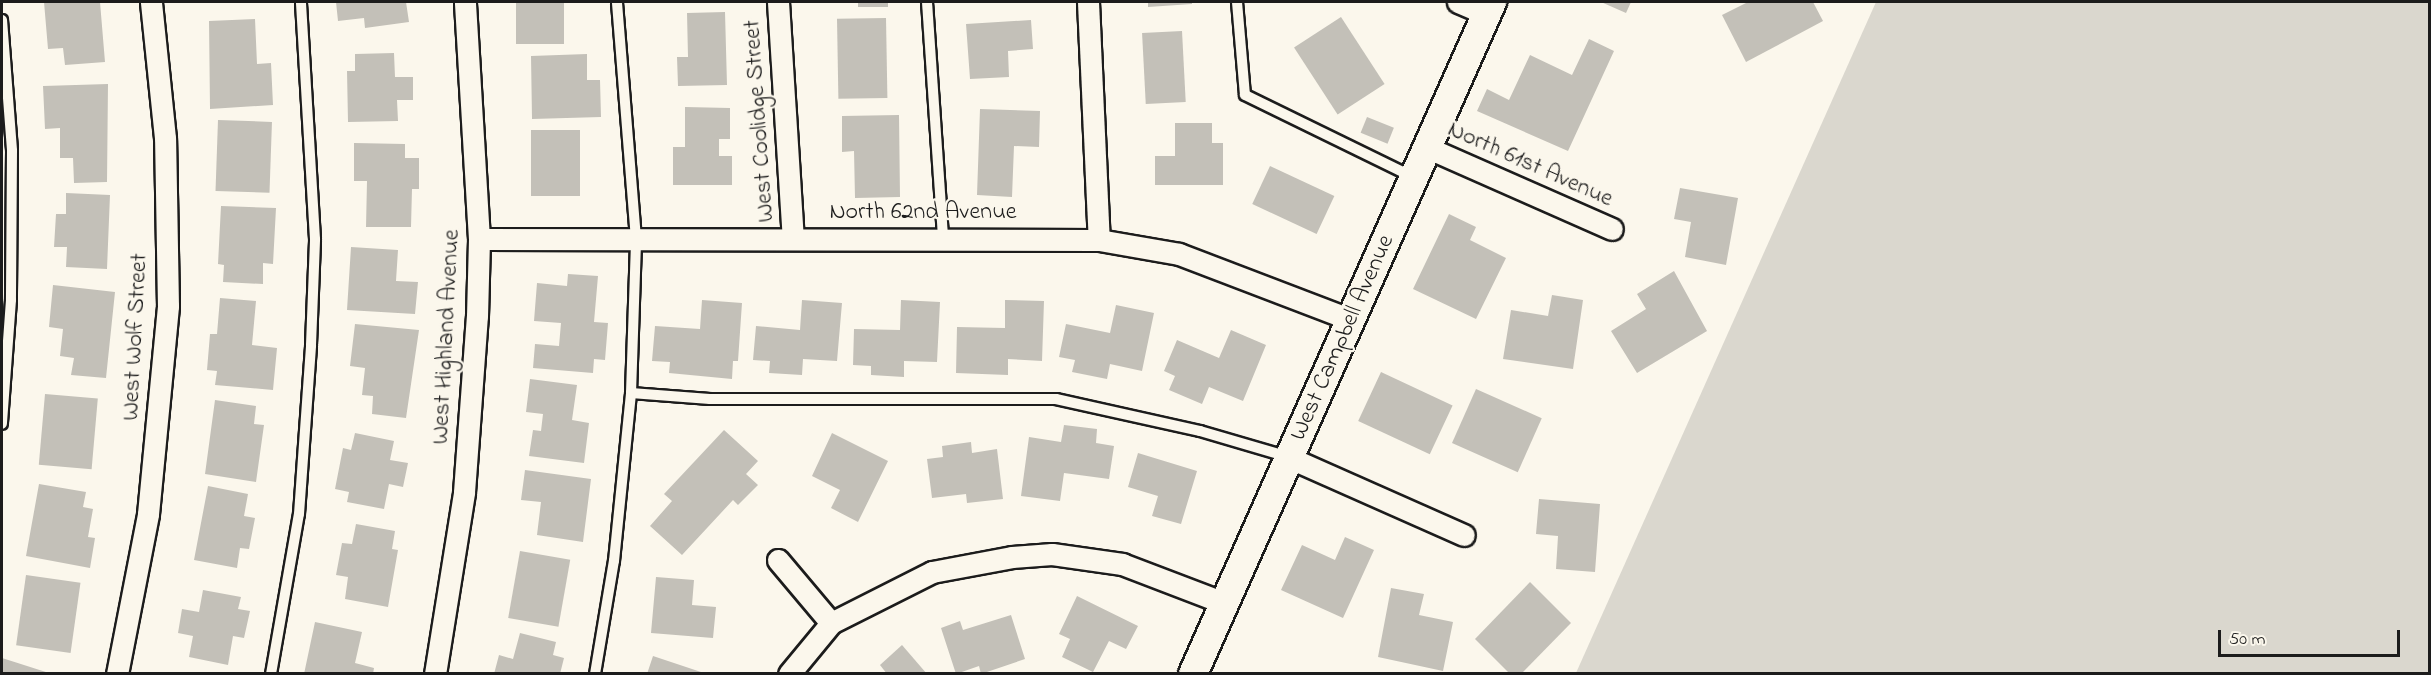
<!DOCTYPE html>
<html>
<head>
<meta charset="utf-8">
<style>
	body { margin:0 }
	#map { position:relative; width:2431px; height:675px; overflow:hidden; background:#fbf7ec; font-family:"Indie Flower",sans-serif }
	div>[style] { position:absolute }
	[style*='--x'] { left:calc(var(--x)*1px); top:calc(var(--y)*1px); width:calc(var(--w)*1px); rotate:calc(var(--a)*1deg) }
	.green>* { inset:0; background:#dad7ce }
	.building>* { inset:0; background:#c3c0b8; transform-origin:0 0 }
	.roads { filter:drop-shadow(2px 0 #1c1c1c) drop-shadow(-2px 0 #1c1c1c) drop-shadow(0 2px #1c1c1c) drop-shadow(0 -2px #1c1c1c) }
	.lane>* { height:10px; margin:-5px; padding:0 5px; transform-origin:5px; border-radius:5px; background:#fbf7ec }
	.street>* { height:21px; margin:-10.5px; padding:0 10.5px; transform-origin:10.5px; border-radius:10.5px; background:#fbf7ec }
	.secondary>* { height:28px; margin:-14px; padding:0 14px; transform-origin:14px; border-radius:14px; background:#fbf7ec }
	span { translate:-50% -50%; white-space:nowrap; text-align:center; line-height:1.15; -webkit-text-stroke:4.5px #fbf7ec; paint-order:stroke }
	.street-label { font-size:24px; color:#1c1c1c }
	.frame { position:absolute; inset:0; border:3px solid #1c1c1c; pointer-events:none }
	.scale { position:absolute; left:2218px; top:630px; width:182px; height:27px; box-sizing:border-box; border:3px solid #1c1c1c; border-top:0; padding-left:8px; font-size:18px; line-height:21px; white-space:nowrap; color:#1c1c1c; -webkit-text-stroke:4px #fbf7ec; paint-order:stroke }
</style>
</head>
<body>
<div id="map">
	<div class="green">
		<i style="clip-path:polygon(1876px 2px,2429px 2px,2429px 673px,1576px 673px)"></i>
	</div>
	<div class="building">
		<i style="clip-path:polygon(44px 2px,100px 2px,105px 62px,65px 65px,63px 48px,48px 49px)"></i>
		<i style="clip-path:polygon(336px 2px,406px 2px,409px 22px,365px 28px,364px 18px,338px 21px)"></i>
		<i style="left:516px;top:2px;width:48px;height:42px"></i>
		<i style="left:858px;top:2px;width:30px;height:5px"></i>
		<i style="clip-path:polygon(1148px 2px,1192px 2px,1192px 4px,1148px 7px)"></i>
		<i style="clip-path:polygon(1601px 2px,1631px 2px,1626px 13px)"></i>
		<i style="clip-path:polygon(1748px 2px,1813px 2px,1823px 21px,1746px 62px,1722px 15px)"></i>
		<i style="clip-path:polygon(725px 12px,727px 85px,678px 86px,677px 57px,688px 57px,687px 13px)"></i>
		<i style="left:1341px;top:17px;width:80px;height:56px;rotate:57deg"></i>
		<i style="left:886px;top:18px;width:80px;height:49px;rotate:89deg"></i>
		<i style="clip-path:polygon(255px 19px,257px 64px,271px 63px,273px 105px,210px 109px,209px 21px)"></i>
		<i style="clip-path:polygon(1031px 20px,1033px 49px,1008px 51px,1009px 77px,970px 79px,966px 24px)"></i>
		<i style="left:1182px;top:31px;width:71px;height:40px;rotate:87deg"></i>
		<i style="clip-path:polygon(1589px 39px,1614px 51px,1568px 151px,1477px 111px,1487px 89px,1509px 100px,1530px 55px,1572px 75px)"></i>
		<i style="clip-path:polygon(394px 53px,395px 77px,413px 77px,413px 100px,397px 100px,398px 121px,348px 122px,347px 71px,355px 71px,355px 54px)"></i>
		<i style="clip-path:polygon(587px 54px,587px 80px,600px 80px,601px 117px,532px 119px,531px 56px)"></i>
		<i style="clip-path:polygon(108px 84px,107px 182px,74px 183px,73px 158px,60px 158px,60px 128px,45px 129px,43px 86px)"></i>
		<i style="clip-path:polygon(685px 107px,730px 108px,730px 139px,719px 139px,719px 156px,732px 156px,732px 185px,673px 185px,673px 147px,685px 147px)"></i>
		<i style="clip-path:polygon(980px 109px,1040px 111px,1039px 147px,1014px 146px,1012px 197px,977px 195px)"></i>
		<i style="clip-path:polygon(899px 115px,900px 197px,855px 198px,854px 151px,842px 152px,842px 116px)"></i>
		<i style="left:1367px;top:117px;width:29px;height:17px;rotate:22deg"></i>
		<i style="left:218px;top:120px;width:54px;height:71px;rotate:2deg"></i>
		<i style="clip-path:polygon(1175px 123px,1212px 123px,1212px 143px,1223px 143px,1223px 185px,1155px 185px,1155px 156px,1175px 156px)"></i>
		<i style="left:580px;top:130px;width:66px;height:49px;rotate:90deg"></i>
		<i style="clip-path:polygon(354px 143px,405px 144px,405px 158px,419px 158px,419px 189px,412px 189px,411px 227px,366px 227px,367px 181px,354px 181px)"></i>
		<i style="left:1270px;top:166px;width:71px;height:42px;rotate:25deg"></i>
		<i style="clip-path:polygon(1680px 188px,1738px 198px,1726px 265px,1685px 257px,1691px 222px,1674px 219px)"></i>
		<i style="clip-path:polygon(66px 193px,110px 195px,107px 269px,66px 267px,67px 247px,54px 247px,56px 214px,66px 214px)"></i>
		<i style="clip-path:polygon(221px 206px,276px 208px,273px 264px,263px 263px,263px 284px,223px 282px,224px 265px,218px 264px)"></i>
		<i style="clip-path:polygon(1449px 214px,1476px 227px,1470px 240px,1506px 258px,1476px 319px,1413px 289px)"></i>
		<i style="clip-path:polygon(351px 247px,398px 250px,396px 281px,418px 282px,415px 314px,347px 310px)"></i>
		<i style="clip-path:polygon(1674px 271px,1707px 331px,1637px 373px,1611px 331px,1646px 309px,1637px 294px)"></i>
		<i style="clip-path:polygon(568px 274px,598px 276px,594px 322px,608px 323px,605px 360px,594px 359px,593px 373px,533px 368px,535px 344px,559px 346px,561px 323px,534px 321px,537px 283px,567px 286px)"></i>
		<i style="clip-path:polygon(53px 285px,115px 292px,106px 378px,71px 375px,74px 358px,60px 356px,63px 329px,49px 327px)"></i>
		<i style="clip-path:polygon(1552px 295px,1583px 300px,1573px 369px,1503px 359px,1511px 310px,1548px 316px)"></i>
		<i style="clip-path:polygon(220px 298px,256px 301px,252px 345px,277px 348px,273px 390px,215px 385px,217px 371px,207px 370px,210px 334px,217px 334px)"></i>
		<i style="clip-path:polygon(702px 300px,742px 303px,738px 361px,733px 361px,732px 379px,669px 373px,670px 362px,652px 361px,655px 326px,700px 329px)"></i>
		<i style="clip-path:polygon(802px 300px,842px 303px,837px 361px,803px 359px,802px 375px,769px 373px,770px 361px,753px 360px,756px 326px,800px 330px)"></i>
		<i style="clip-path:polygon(901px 300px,940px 302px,937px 362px,904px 361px,904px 377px,871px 375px,871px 366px,853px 365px,854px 329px,900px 330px)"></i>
		<i style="clip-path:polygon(1005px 300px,1044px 301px,1042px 361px,1008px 359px,1008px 375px,956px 373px,957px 327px,1005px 328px)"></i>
		<i style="clip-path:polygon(1116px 305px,1154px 313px,1142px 371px,1110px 364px,1107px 379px,1072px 372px,1075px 360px,1059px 357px,1066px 324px,1110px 333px)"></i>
		<i style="clip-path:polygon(355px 324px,419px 330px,406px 418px,372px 414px,373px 396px,362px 395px,365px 368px,350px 366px)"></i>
		<i style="clip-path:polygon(1231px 330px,1266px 345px,1243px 401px,1209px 387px,1202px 404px,1169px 390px,1175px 376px,1164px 371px,1177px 340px,1219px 358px)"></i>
		<i style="left:1381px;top:372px;width:79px;height:54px;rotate:25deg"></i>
		<i style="clip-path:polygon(530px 379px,577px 385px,572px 420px,589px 423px,584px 463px,529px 456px,533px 430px,541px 431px,543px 414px,526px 412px)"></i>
		<i style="left:1476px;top:389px;width:72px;height:59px;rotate:24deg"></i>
		<i style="left:45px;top:394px;width:53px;height:71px;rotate:5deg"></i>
		<i style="clip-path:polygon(215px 400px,256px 406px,254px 424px,264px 425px,256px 482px,205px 474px)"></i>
		<i style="clip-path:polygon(1064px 425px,1097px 429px,1096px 443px,1114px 446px,1109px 479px,1064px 473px,1060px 501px,1021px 496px,1029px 437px,1061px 442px)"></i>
		<i style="clip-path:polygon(724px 430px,758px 461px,746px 474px,758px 485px,738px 505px,733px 500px,682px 555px,650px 526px,672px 501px,664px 494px)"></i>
		<i style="clip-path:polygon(355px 433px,394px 441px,390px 460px,408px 463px,403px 487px,389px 484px,384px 509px,347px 502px,349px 492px,335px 489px,343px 448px,351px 450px)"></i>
		<i style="clip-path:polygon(832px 433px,888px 461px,858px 522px,831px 508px,840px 490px,812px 476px)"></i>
		<i style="clip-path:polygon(971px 442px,972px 453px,997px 449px,1003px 499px,967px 503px,966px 494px,932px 498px,927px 459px,943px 457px,942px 446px)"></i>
		<i style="clip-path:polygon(1138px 453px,1197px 471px,1181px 524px,1152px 516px,1158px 496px,1128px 487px)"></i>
		<i style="clip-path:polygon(525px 470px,591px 479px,583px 542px,537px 535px,541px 502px,521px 500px)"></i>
		<i style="clip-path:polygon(39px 484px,86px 492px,83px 507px,93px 509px,88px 537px,95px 538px,90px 568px,26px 556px)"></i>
		<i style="clip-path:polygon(208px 486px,248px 494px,244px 516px,255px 518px,249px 549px,240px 548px,237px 568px,194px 560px)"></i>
		<i style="clip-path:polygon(1539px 499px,1600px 504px,1595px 572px,1556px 569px,1558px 536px,1536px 534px)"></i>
		<i style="clip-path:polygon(356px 524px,395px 531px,392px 549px,398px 550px,388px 607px,345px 599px,348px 577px,336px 575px,342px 543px,352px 544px)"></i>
		<i style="clip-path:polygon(1345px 537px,1374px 550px,1343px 618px,1281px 590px,1302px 545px,1335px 560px)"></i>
		<i style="left:520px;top:551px;width:51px;height:68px;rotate:10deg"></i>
		<i style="left:26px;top:575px;width:55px;height:71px;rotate:8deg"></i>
		<i style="clip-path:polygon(656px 577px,694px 580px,692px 605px,716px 607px,713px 638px,651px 633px)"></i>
		<i style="clip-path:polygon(1530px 582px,1571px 623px,1521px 674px,1510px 674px,1475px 639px)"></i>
		<i style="clip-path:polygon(1391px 588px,1424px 594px,1419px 615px,1453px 622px,1443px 671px,1378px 657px)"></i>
		<i style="clip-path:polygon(203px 590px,241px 597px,238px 609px,250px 611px,244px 638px,233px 636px,228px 665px,189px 657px,193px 636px,178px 633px,182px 609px,199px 612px)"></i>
		<i style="clip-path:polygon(1077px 596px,1138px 626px,1126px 649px,1109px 641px,1093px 672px,1062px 657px,1070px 639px,1059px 634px)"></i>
		<i style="clip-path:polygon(1011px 615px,1025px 659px,981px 674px,979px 666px,956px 674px,941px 628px,960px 621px,963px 630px)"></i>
		<i style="clip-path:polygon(315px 622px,362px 632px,355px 663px,374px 668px,373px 674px,304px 674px)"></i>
		<i style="clip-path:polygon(520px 633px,556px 642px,553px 655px,564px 658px,560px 674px,494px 674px,499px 655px,513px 659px)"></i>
		<i style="clip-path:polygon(902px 645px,927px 674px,887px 674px,880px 665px)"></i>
		<i style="clip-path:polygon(653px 656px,704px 673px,704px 674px,647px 674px)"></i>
		<i style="clip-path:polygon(2px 658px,49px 673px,49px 674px,2px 674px)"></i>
	</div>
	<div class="roads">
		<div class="lane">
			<i style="--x:927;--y:2;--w:238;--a:86.1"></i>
			<i style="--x:1237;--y:2;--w:93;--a:85.1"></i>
			<i style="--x:1245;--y:95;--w:187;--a:26"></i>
			<i style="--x:2;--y:20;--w:131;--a:85.6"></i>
			<i style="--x:12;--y:151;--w:149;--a:90.4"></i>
			<i style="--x:11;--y:300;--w:124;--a:94.2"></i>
			<i style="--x:631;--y:393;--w:79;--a:4.3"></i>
			<i style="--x:710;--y:399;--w:346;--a:0"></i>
			<i style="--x:1056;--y:399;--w:148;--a:12.5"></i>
			<i style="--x:1200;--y:431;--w:93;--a:16.3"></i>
			<i style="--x:271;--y:674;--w:162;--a:-80.1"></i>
			<i style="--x:299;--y:514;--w:169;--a:-85.9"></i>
			<i style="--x:311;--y:345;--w:106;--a:-87.8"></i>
			<i style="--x:315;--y:239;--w:237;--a:-93.4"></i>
			<i style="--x:595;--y:674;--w:115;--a:-80.5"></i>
			<i style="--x:614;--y:561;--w:169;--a:-84.2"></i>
			<i style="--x:631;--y:393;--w:154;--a:-88.1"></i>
			<i style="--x:636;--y:239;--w:238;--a:-94.6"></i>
		</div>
		<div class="street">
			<i style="--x:778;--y:2;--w:236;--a:86.4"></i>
			<i style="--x:1088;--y:2;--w:238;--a:87.4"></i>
			<i style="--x:1458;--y:2;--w:30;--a:23"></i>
			<i style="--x:1426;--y:147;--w:203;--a:23.8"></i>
			<i style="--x:479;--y:239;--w:620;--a:0.09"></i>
			<i style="--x:1099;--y:240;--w:81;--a:9.9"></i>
			<i style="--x:1179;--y:254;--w:185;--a:20.9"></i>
			<i style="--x:1290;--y:458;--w:190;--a:23.9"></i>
			<i style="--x:778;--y:560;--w:82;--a:49.9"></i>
			<i style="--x:117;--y:674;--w:163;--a:-79"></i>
			<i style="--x:148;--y:514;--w:209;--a:-84.5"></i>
			<i style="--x:168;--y:306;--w:168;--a:-91"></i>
			<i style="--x:165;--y:138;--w:137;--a:-95.9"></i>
			<i style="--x:435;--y:674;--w:184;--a:-80.9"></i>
			<i style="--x:464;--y:492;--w:176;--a:-85.8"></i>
			<i style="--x:477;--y:316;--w:77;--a:-88.5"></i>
			<i style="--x:479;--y:239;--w:237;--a:-93.4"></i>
			<i style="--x:789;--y:674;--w:66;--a:-50.5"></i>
			<i style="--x:831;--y:623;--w:113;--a:-26.8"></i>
			<i style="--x:932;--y:572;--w:81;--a:-10.6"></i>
			<i style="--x:1012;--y:557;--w:40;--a:-4.3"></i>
			<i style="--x:1052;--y:554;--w:71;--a:8.1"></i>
			<i style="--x:1122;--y:564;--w:109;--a:20.9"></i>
		</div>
		<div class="secondary">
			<i style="--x:1193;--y:674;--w:736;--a:-66.01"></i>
		</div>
	</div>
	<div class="street-label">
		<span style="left:760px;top:121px;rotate:-94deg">West Coolidge Street</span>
		<span style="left:1530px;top:165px;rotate:24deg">North 61st Avenue</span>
		<span style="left:923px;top:213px">North 62nd Avenue</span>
		<span style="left:136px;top:337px;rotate:-87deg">West Wolf Street</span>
		<span style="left:447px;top:337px;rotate:-87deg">West Highland Avenue</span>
		<span style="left:1343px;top:338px;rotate:-66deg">West Campbell Avenue</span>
	</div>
	<div class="frame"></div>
	<div class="scale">50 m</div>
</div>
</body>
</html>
